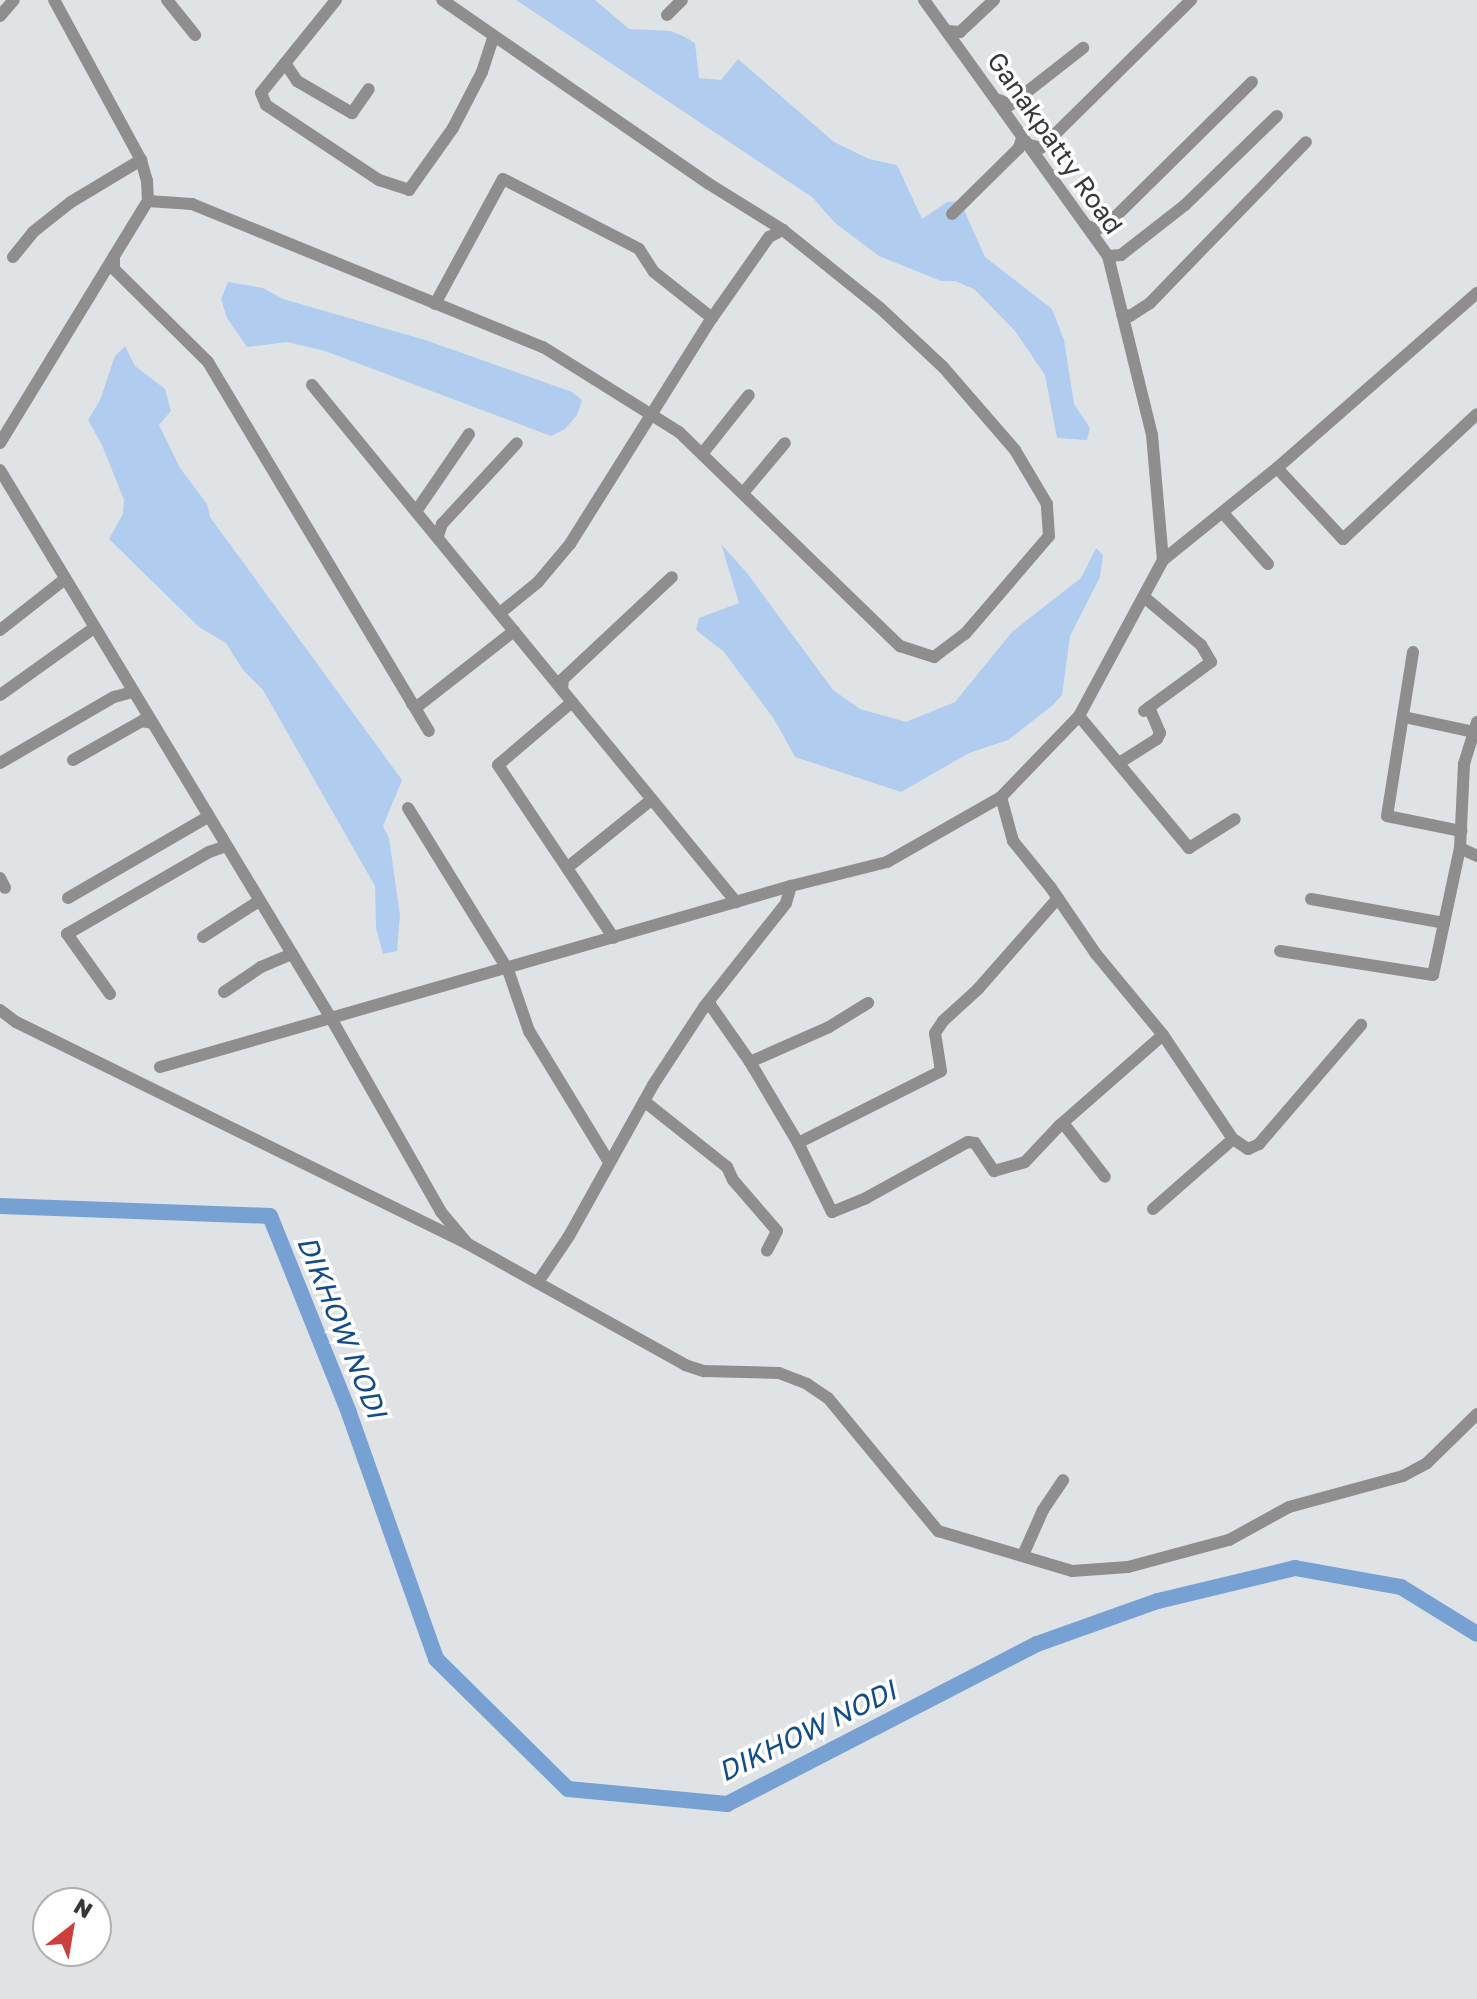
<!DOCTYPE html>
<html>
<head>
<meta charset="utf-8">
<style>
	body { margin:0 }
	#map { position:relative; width:1477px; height:1999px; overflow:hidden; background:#e0e3e6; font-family:"Golos Text",sans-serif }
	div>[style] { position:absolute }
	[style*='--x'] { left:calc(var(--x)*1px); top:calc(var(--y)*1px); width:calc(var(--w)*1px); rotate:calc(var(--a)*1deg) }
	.green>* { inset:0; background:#b0ccee }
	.river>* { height:16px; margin:-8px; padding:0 8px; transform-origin:8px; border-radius:8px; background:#77a1d3 }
	.minor>* { height:12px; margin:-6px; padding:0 6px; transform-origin:6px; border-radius:6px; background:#8f8d8d }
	span { translate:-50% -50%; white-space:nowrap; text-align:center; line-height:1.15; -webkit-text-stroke:7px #fff; paint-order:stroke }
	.street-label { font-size:26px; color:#363738 }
	.water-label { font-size:28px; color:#124d8a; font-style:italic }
	.north { position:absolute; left:32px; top:1887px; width:80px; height:80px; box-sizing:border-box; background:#fff; border:2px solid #afafaf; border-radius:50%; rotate:31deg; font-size:22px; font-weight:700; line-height:32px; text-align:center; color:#363738 }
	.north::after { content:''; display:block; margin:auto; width:28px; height:36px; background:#cd3f3d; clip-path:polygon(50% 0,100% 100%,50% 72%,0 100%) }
</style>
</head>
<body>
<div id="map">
	<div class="green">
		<i style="clip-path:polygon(516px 0,595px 0,629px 29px,671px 31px,683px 36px,695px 43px,699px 78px,721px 80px,738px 59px,834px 142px,869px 159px,897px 165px,922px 219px,947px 202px,960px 201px,985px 257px,1052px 309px,1064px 340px,1074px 404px,1090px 428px,1087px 440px,1057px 438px,1045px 375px,1015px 331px,974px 289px,955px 281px,941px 281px,879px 256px,835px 223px,812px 197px)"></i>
		<i style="clip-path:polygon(228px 282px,263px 288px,283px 299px,425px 340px,572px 392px,582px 400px,577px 415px,565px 429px,551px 436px,325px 351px,287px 342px,247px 347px,227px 318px,221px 299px)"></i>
		<i style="clip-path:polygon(125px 346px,135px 366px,165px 389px,171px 411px,159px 425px,180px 468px,207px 504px,210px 517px,402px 780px,383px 826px,389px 838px,400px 915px,397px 951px,383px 954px,376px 928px,375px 886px,263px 690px,243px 670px,226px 643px,199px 627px,109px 539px,123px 514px,124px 500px,102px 445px,88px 420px,100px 400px,115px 356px)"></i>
		<i style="clip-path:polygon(721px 544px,747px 573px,833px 690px,860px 709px,906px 722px,955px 702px,1012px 632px,1081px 578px,1096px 548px,1103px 555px,1100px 577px,1070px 636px,1062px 695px,1053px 705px,1008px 740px,969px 753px,901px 792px,795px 757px,774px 719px,724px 652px,696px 630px,699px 618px,739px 603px)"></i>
	</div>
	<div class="river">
		<i style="--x:0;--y:1206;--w:270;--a:2.1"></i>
		<i style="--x:270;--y:1216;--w:212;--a:68.1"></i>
		<i style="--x:349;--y:1413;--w:261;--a:70.5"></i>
		<i style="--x:436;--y:1659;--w:185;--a:44.6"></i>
		<i style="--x:568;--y:1789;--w:160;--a:5.4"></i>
		<i style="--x:727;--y:1804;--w:349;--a:-27.3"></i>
		<i style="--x:1037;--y:1644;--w:128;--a:-19.6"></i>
		<i style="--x:1158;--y:1601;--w:141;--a:-13.5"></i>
		<i style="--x:1295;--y:1568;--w:108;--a:10.2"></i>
		<i style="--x:1401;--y:1587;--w:89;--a:31.7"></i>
	</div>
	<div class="minor">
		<i style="--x:167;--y:0;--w:45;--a:51.3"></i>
		<i style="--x:336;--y:0;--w:119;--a:128.9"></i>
		<i style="--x:261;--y:93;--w:13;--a:67"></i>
		<i style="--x:266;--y:105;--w:136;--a:33.6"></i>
		<i style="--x:379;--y:180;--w:32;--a:18"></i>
		<i style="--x:409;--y:190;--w:76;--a:-54.6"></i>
		<i style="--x:453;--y:128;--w:63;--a:-62.6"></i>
		<i style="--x:482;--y:72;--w:38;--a:-72"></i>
		<i style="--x:924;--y:0;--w:315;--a:54.3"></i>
		<i style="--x:1108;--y:256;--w:184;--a:76.2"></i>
		<i style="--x:1152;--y:435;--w:125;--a:85"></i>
		<i style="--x:667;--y:15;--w:21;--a:-45"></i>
		<i style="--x:0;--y:16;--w:21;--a:-49"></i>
		<i style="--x:948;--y:31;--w:12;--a:5"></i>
		<i style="--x:960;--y:32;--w:47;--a:-43.3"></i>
		<i style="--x:285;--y:63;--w:22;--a:56"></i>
		<i style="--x:297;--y:81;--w:64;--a:30.2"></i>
		<i style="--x:352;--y:113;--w:29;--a:-55"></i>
		<i style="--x:999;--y:100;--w:12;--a:24"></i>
		<i style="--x:1010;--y:105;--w:93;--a:-38"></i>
		<i style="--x:1030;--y:145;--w:11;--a:15"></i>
		<i style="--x:1041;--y:148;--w:211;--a:-44.6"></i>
		<i style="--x:148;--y:201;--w:44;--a:3.9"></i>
		<i style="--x:192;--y:204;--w:379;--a:22.2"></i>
		<i style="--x:543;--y:347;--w:160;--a:32"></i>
		<i style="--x:679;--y:432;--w:308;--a:44.1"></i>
		<i style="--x:900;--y:646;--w:36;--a:18"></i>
		<i style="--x:934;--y:657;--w:39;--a:-37"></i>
		<i style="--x:965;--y:634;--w:129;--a:-49.4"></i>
		<i style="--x:1049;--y:536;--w:32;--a:-94"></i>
		<i style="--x:1047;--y:504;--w:63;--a:-120.7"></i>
		<i style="--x:1015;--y:450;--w:110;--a:-130.9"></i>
		<i style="--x:943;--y:367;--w:86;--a:-136.9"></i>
		<i style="--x:880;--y:308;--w:124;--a:-141.2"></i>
		<i style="--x:783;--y:230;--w:87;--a:-148.1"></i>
		<i style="--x:709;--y:184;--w:324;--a:-145.4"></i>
		<i style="--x:952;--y:214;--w:94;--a:-44.6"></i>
		<i style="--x:1019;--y:148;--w:14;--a:-73"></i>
		<i style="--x:1088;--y:226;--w:9;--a:27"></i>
		<i style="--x:1096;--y:230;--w:17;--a:-31"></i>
		<i style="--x:1111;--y:221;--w:198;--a:-44.6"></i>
		<i style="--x:114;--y:256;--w:13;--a:90"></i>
		<i style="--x:114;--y:269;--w:132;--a:44.7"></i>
		<i style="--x:208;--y:362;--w:430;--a:59.1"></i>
		<i style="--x:1108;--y:256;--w:13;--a:-4"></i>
		<i style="--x:1121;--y:255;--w:81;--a:-38"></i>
		<i style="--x:1185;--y:205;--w:128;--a:-44.1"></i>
		<i style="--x:13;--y:257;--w:32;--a:-51"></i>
		<i style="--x:33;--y:232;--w:48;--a:-38.3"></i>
		<i style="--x:71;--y:202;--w:82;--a:-31"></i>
		<i style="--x:435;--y:304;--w:142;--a:-61.5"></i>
		<i style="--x:503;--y:179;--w:153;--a:27.2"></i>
		<i style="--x:639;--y:249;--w:27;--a:57"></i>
		<i style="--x:654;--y:272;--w:74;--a:38.4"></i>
		<i style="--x:1122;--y:314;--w:8;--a:14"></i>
		<i style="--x:1130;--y:316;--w:24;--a:-33"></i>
		<i style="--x:1150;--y:303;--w:224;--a:-45.9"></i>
		<i style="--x:312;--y:385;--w:669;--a:50.64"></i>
		<i style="--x:0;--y:443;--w:284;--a:-58.6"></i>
		<i style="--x:148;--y:201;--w:20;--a:-93"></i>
		<i style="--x:147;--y:181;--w:22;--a:-106"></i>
		<i style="--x:141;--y:160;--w:182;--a:-118.5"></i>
		<i style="--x:702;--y:454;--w:75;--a:-51.5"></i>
		<i style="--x:1277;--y:468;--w:97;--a:47.1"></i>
		<i style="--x:1343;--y:539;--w:183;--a:-43"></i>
		<i style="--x:0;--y:470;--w:642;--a:58.88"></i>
		<i style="--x:332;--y:1020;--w:221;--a:60.4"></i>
		<i style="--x:441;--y:1212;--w:39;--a:50"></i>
		<i style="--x:743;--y:493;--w:65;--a:-50"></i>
		<i style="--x:417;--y:510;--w:92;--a:-55.6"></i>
		<i style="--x:1223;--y:513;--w:68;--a:48.6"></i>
		<i style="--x:438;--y:536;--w:13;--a:-72"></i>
		<i style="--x:442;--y:524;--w:110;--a:-47.2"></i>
		<i style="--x:500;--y:613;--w:49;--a:-39.2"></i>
		<i style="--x:538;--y:582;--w:50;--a:-49.9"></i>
		<i style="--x:570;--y:544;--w:267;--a:-57.9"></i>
		<i style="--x:712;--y:318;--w:99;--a:-54.9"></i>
		<i style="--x:769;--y:237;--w:16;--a:-27"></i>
		<i style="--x:0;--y:630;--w:83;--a:-38.1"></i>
		<i style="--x:1413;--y:652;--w:166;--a:99"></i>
		<i style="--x:1387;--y:816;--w:76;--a:11.5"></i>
		<i style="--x:562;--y:690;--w:11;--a:-85"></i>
		<i style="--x:563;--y:679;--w:149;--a:-43.1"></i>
		<i style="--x:0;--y:695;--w:115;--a:-35.5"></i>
		<i style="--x:572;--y:702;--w:97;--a:139.6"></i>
		<i style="--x:498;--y:765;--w:208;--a:56.2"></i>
		<i style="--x:412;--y:704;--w:6;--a:18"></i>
		<i style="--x:418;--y:706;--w:122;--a:-38"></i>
		<i style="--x:1144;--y:711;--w:83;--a:-36.2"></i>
		<i style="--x:1211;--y:662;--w:20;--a:-120"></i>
		<i style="--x:1201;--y:645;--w:75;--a:-139.9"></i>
		<i style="--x:1079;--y:716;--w:172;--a:50.2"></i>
		<i style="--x:1189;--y:848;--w:54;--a:-32.2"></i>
		<i style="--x:1404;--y:717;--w:72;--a:12.1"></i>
		<i style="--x:1477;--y:722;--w:44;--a:107.2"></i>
		<i style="--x:1464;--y:764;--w:84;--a:92.7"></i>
		<i style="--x:1460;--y:848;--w:19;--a:25"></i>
		<i style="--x:73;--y:760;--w:79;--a:-29.5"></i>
		<i style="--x:142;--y:721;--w:10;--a:11"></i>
		<i style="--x:0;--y:763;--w:132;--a:-30.1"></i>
		<i style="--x:114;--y:697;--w:20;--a:-15"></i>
		<i style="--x:1119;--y:763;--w:45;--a:-32.3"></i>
		<i style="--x:1157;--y:739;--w:7;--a:-63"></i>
		<i style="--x:1160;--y:733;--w:28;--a:-113"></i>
		<i style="--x:1001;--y:797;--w:46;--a:74.7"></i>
		<i style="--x:1013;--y:841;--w:60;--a:51"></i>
		<i style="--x:1051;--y:888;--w:80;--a:55.7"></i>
		<i style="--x:1096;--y:954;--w:105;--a:50.4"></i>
		<i style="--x:1163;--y:1035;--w:125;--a:56.1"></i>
		<i style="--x:1233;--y:1139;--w:18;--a:34"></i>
		<i style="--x:1248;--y:1149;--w:12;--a:-24"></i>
		<i style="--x:1259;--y:1144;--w:157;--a:-49.4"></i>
		<i style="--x:408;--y:808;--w:190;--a:58.3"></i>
		<i style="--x:508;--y:970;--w:65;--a:71"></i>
		<i style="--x:529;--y:1031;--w:153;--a:58.6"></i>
		<i style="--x:568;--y:867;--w:107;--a:-38.9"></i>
		<i style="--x:0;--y:878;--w:11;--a:63"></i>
		<i style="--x:68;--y:898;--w:162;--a:-30.1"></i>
		<i style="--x:1311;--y:899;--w:135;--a:10.2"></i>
		<i style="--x:203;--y:937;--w:67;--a:-32.7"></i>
		<i style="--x:1280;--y:951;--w:155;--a:8.9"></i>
		<i style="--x:1433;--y:975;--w:130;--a:-78"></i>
		<i style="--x:224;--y:992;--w:45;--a:-34"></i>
		<i style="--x:261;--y:967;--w:34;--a:-23"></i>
		<i style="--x:110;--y:994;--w:74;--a:-125.6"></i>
		<i style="--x:67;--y:934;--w:164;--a:-30"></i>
		<i style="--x:209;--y:852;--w:18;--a:-19"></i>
		<i style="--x:704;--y:1007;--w:7;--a:-8"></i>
		<i style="--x:711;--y:1006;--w:68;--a:55.1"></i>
		<i style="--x:750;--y:1062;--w:94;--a:59.3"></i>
		<i style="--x:798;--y:1143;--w:77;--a:63.8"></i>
		<i style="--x:832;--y:1212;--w:37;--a:-22"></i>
		<i style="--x:866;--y:1198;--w:116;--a:-28.8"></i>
		<i style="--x:968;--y:1142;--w:7;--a:8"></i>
		<i style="--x:975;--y:1143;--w:34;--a:56"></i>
		<i style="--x:994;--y:1171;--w:32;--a:-16"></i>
		<i style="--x:1025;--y:1162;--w:50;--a:-46.6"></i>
		<i style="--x:1059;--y:1126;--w:138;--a:-41.2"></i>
		<i style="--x:0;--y:1010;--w:20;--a:37"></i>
		<i style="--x:16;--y:1022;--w:504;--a:26.16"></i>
		<i style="--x:468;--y:1244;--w:248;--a:29.1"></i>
		<i style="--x:685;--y:1365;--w:20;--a:18"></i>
		<i style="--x:704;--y:1371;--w:75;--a:1.5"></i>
		<i style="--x:779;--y:1373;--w:30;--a:21"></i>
		<i style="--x:807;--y:1384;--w:25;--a:34"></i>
		<i style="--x:828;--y:1398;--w:173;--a:50.4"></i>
		<i style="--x:938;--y:1531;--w:140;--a:16.6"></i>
		<i style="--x:1072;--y:1571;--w:56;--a:-4.1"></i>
		<i style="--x:1128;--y:1567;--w:105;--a:-15"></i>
		<i style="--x:1229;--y:1540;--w:68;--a:-28.8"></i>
		<i style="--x:1289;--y:1507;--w:118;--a:-15.2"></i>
		<i style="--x:1403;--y:1476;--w:27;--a:-28"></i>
		<i style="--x:1427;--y:1463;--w:70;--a:-44.4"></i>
		<i style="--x:750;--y:1062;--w:86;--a:-23.9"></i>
		<i style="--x:829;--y:1027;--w:46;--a:-31.6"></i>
		<i style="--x:160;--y:1067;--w:656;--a:-16.01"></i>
		<i style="--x:791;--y:886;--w:99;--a:-14"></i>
		<i style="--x:887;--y:862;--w:131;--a:-29.7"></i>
		<i style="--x:1001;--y:797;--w:112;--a:-46.1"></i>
		<i style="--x:1079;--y:716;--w:177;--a:-61.7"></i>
		<i style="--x:1163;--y:560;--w:146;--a:-38.9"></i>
		<i style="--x:1277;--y:468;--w:266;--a:-41.2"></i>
		<i style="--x:644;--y:1101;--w:106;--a:38.5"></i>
		<i style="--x:727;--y:1167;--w:14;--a:65"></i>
		<i style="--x:733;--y:1180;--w:67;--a:49.2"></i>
		<i style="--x:777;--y:1231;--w:22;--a:117"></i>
		<i style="--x:1063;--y:1123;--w:68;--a:52.1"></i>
		<i style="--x:798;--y:1143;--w:160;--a:-26.7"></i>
		<i style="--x:941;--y:1071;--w:38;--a:-99"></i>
		<i style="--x:935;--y:1033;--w:14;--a:-56"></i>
		<i style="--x:943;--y:1021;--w:47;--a:-42.4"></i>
		<i style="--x:978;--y:989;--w:121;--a:-48.7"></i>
		<i style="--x:1153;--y:1209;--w:106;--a:-41.2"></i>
		<i style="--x:538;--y:1282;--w:55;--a:-56"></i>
		<i style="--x:569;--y:1236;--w:173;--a:-60.9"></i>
		<i style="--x:653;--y:1085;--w:93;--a:-56.8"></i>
		<i style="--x:704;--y:1007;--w:132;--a:-51.7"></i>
		<i style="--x:786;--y:903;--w:18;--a:-74"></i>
		<i style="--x:1023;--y:1555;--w:49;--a:-66"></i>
		<i style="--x:1043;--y:1510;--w:36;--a:-56"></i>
	</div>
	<div class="street-label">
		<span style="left:1055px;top:143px;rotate:55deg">Ganakpatty Road</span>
	</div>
	<div class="water-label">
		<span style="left:342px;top:1327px;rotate:68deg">DIKHOW NODI</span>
		<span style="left:807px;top:1731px;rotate:-26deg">DIKHOW NODI</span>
	</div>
	<div class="north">N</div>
</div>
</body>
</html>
